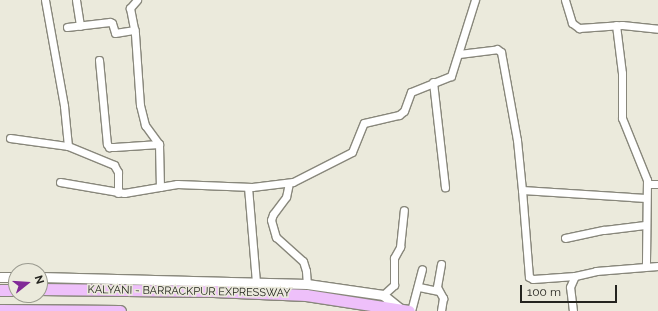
<!DOCTYPE html>
<html>
<head>
<meta charset="utf-8">
<style>
	body { margin:0 }
	#map { position:relative; width:658px; height:311px; overflow:hidden; background:#ebeadc; font-family:Raleway,sans-serif }
	div>[style] { position:absolute }
	[style*='--x'] { left:calc(var(--x)*1px); top:calc(var(--y)*1px); width:calc(var(--w)*1px); rotate:calc(var(--a)*1deg) }
	.roads { filter:drop-shadow(1px 0 #88877b) drop-shadow(-1px 0 #88877b) drop-shadow(0 1px #88877b) drop-shadow(0 -1px #88877b) }
	.minor>* { height:7px; margin:-3.5px; padding:0 3.5px; transform-origin:3.5px; border-radius:3.5px; background:#fff }
	.tertiary>* { height:9px; margin:-4.5px; padding:0 4.5px; transform-origin:4.5px; border-radius:4.5px; background:#fff }
	.trunk>* { height:11px; margin:-5.5px; padding:0 5.5px; transform-origin:5.5px; border-radius:5.5px; background:#eec0fa }
	span { translate:-50% -50%; white-space:nowrap; text-align:center; line-height:1.15; -webkit-text-stroke:3px #ebeadc; paint-order:stroke }
	.street-label { font-size:11px; color:#24241f }
	.north { position:absolute; left:8px; top:263px; width:40px; height:40px; box-sizing:border-box; background:#ebeadc; border:1px solid #9b9b90; border-radius:50%; rotate:73deg; font-size:11px; font-weight:700; line-height:16px; text-align:center; color:#24241f }
	.north::after { content:''; display:block; margin:auto; width:14px; height:18px; background:#812a97; clip-path:polygon(50% 0,100% 100%,50% 72%,0 100%) }
	.scale { position:absolute; left:520px; top:285px; width:97px; height:18px; box-sizing:border-box; border:2px solid #24241f; border-top:0; padding-left:5px; font-size:12px; line-height:14px; white-space:nowrap; color:#24241f; -webkit-text-stroke:3px #ebeadc; paint-order:stroke }
</style>
</head>
<body>
<div id="map">
	<div class="roads">
		<div class="minor">
			<i style="--x:45;--y:0;--w:108;--a:79.8"></i>
			<i style="--x:64;--y:106;--w:40;--a:84.3"></i>
			<i style="--x:76;--y:0;--w:26;--a:81"></i>
			<i style="--x:137;--y:0;--w:11;--a:131"></i>
			<i style="--x:130;--y:8;--w:26;--a:79"></i>
			<i style="--x:135;--y:34;--w:71;--a:86"></i>
			<i style="--x:140;--y:105;--w:21;--a:76"></i>
			<i style="--x:145;--y:125;--w:24;--a:54"></i>
			<i style="--x:159;--y:144;--w:43;--a:88.7"></i>
			<i style="--x:565;--y:0;--w:24;--a:73"></i>
			<i style="--x:572;--y:23;--w:9;--a:36"></i>
			<i style="--x:579;--y:28;--w:43;--a:-4"></i>
			<i style="--x:622;--y:25;--w:36;--a:6"></i>
			<i style="--x:616;--y:25;--w:48;--a:82.9"></i>
			<i style="--x:622;--y:73;--w:45;--a:90"></i>
			<i style="--x:622;--y:118;--w:67;--a:68"></i>
			<i style="--x:647;--y:180;--w:86;--a:90.7"></i>
			<i style="--x:67;--y:27;--w:43;--a:-6.6"></i>
			<i style="--x:110;--y:22;--w:2;--a:27"></i>
			<i style="--x:112;--y:23;--w:10;--a:73"></i>
			<i style="--x:115;--y:33;--w:20;--a:-9"></i>
			<i style="--x:459;--y:54;--w:38;--a:-7"></i>
			<i style="--x:497;--y:49;--w:5;--a:37"></i>
			<i style="--x:501;--y:52;--w:89;--a:79.7"></i>
			<i style="--x:517;--y:140;--w:50;--a:84.3"></i>
			<i style="--x:522;--y:190;--w:124;--a:3.7"></i>
			<i style="--x:99;--y:60;--w:84;--a:84.6"></i>
			<i style="--x:107;--y:144;--w:4;--a:56"></i>
			<i style="--x:109;--y:147;--w:5;--a:0"></i>
			<i style="--x:114;--y:147;--w:45;--a:-3.8"></i>
			<i style="--x:433;--y:82;--w:106;--a:83.5"></i>
			<i style="--x:10;--y:138;--w:59;--a:7.9"></i>
			<i style="--x:68;--y:146;--w:50;--a:22.4"></i>
			<i style="--x:114;--y:165;--w:8;--a:60"></i>
			<i style="--x:118;--y:172;--w:21;--a:90"></i>
			<i style="--x:60;--y:182;--w:65;--a:9.8"></i>
			<i style="--x:124;--y:193;--w:54;--a:-9.6"></i>
			<i style="--x:177;--y:184;--w:75;--a:2.3"></i>
			<i style="--x:252;--y:187;--w:41;--a:-7"></i>
			<i style="--x:293;--y:182;--w:66;--a:-27"></i>
			<i style="--x:352;--y:152;--w:31;--a:-68"></i>
			<i style="--x:364;--y:123;--w:36;--a:-13"></i>
			<i style="--x:399;--y:115;--w:6;--a:-39"></i>
			<i style="--x:404;--y:111;--w:20;--a:-70"></i>
			<i style="--x:411;--y:92;--w:43;--a:-21.8"></i>
			<i style="--x:451;--y:76;--w:80;--a:-72.5"></i>
			<i style="--x:289;--y:183;--w:14;--a:102"></i>
			<i style="--x:286;--y:197;--w:21;--a:127"></i>
			<i style="--x:273;--y:214;--w:6;--a:108"></i>
			<i style="--x:271;--y:220;--w:18;--a:74"></i>
			<i style="--x:276;--y:237;--w:36;--a:42"></i>
			<i style="--x:303;--y:261;--w:10;--a:73"></i>
			<i style="--x:306;--y:271;--w:13;--a:86"></i>
			<i style="--x:647;--y:184;--w:11;--a:0"></i>
			<i style="--x:248;--y:187;--w:95;--a:85.2"></i>
			<i style="--x:522;--y:190;--w:87;--a:85.4"></i>
			<i style="--x:529;--y:277;--w:4;--a:27"></i>
			<i style="--x:533;--y:279;--w:42;--a:-4.1"></i>
			<i style="--x:565;--y:238;--w:40;--a:-12"></i>
			<i style="--x:604;--y:230;--w:41;--a:-7"></i>
			<i style="--x:441;--y:264;--w:23;--a:100"></i>
			<i style="--x:437;--y:287;--w:13;--a:61"></i>
			<i style="--x:443;--y:298;--w:13;--a:99"></i>
			<i style="--x:419;--y:287;--w:19;--a:12"></i>
			<i style="--x:383;--y:295;--w:15;--a:-42"></i>
			<i style="--x:394;--y:285;--w:27;--a:-90"></i>
			<i style="--x:394;--y:258;--w:13;--a:-61"></i>
			<i style="--x:400;--y:247;--w:37;--a:-84"></i>
			<i style="--x:411;--y:311;--w:43;--a:-75.3"></i>
			<i style="--x:573;--y:311;--w:24;--a:-97"></i>
			<i style="--x:570;--y:287;--w:12;--a:-66"></i>
			<i style="--x:575;--y:276;--w:22;--a:-13"></i>
			<i style="--x:596;--y:271;--w:62;--a:-4.6"></i>
		</div>
		<div class="tertiary">
			<i style="--x:0;--y:277;--w:16;--a:0"></i>
			<i style="--x:40;--y:277;--w:267;--a:1.5"></i>
			<i style="--x:307;--y:284;--w:77;--a:8.2"></i>
			<i style="--x:383;--y:295;--w:22;--a:39"></i>
		</div>
		<div class="trunk">
			<i style="--x:40;--y:289;--w:173;--a:0.7"></i>
			<i style="--x:213;--y:291;--w:93;--a:2.5"></i>
			<i style="--x:306;--y:295;--w:104;--a:8.8"></i>
			<i style="--x:0;--y:290;--w:16;--a:0"></i>
			<i style="--x:0;--y:310;--w:120;--a:0.5"></i>
		</div>
	</div>
	<div class="street-label">
		<span style="left:189px;top:292px;rotate:1deg">KALYANI - BARRACKPUR EXPRESSWAY</span>
	</div>
	<div class="north">N</div>
	<div class="scale">100 m</div>
</div>
</body>
</html>
